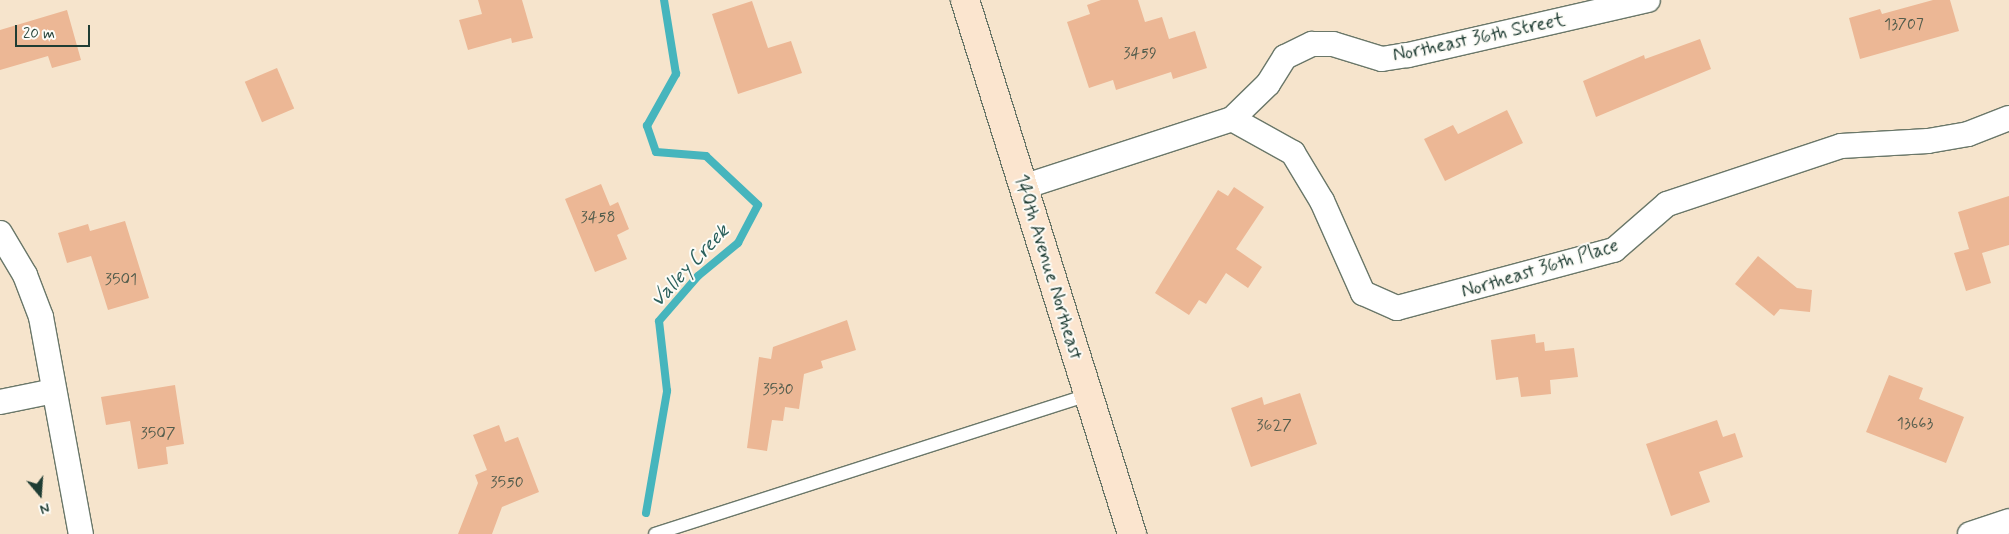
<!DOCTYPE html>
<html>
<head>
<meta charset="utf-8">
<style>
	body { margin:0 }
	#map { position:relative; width:2009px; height:534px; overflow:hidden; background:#f6e4cc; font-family:Mynerve,sans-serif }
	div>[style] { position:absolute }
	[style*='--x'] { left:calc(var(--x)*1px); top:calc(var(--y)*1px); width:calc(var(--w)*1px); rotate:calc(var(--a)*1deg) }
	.stream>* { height:8px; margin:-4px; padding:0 4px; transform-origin:4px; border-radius:4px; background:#46b5bd }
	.building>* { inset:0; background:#ecb795; transform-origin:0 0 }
	.roads { filter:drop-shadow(1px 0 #6a7769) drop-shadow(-1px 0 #6a7769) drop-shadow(0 1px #6a7769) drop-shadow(0 -1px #6a7769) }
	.lane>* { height:12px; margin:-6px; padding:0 6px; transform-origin:6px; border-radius:6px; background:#fff }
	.street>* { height:24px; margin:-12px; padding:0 12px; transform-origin:12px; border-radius:12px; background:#fff }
	.secondary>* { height:28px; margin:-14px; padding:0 14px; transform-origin:14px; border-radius:14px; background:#fbe5cf }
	span { translate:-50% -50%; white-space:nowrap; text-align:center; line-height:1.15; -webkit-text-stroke:4px #fdfcf7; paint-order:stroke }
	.number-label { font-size:16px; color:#525c4c }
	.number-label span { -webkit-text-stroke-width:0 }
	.street-label { font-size:19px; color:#1f3d34 }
	.water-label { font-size:20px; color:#2b615d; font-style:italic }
	.north { position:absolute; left:15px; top:469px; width:50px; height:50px; -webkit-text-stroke:4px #fdfcf7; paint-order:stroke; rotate:162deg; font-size:14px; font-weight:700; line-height:20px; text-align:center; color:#1f3d34 }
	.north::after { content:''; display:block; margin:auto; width:18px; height:22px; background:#1f3d34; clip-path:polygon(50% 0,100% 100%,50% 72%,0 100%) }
	.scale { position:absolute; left:15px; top:25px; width:75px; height:22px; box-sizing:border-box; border:2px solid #1f3d34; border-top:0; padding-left:6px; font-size:15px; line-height:18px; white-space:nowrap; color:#1f3d34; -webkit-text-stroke:4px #fdfcf7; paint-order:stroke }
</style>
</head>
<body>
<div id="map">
	<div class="stream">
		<i style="--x:646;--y:513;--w:124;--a:-80.2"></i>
		<i style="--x:667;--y:391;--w:70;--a:-96.5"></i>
		<i style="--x:659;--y:321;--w:60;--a:-49.1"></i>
		<i style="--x:698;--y:276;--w:52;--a:-39.5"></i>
		<i style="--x:738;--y:243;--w:43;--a:-62.2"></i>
		<i style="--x:758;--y:205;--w:71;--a:-136.7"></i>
		<i style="--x:706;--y:156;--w:50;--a:-175.4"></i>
		<i style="--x:656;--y:152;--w:28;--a:-109"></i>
		<i style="--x:647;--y:126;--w:60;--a:-60.9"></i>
		<i style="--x:676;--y:74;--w:75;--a:-99.2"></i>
	</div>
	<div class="building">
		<i style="clip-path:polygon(478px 0,522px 0,533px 38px,512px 43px,511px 38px,468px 50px,459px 20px,482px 14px)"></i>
		<i style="clip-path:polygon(1101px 0,1138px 0,1145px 22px,1162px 17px,1169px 39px,1195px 31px,1207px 68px,1173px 79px,1171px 72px,1116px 90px,1113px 80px,1089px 88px,1067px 22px,1090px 14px,1087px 5px)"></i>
		<i style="clip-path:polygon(1933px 0,1950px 0,1959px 31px,1860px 59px,1849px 18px,1880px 9px,1882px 14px)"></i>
		<i style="clip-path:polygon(752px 1px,768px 48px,791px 41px,802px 73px,738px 94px,712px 14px)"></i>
		<i style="clip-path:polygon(67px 10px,81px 60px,52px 68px,48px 56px,0 70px,0 30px)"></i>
		<i style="clip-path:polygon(1700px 39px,1711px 69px,1596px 117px,1583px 81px,1644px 55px,1645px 59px)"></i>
		<i style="left:277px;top:68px;width:44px;height:35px;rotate:67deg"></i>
		<i style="clip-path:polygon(1507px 110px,1523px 143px,1445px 181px,1424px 139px,1453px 125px,1458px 134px)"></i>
		<i style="clip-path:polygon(601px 184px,610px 206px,618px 202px,629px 229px,617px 235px,627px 259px,595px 272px,565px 199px)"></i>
		<i style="clip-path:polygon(1234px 187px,1264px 207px,1236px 249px,1262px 267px,1248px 288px,1226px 273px,1206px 304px,1199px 300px,1189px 315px,1155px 293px,1218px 190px,1228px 196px)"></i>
		<i style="clip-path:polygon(2009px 196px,2009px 245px,1982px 253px,1991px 283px,1966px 291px,1954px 253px,1969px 249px,1958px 212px)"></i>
		<i style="clip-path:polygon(125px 221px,149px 298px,108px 310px,91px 256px,67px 263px,58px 233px,88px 224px,90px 231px)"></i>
		<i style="clip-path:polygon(1758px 256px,1797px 288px,1812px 290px,1810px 312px,1780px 309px,1774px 316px,1735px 284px)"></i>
		<i style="clip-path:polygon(847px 320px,856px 350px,821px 361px,823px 368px,804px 374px,799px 409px,785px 407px,783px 421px,772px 420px,767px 451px,747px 448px,759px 357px,771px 359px,773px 347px)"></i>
		<i style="clip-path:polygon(1535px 334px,1536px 343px,1544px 342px,1545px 351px,1574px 348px,1578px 377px,1550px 380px,1551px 394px,1521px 397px,1518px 377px,1496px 380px,1491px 340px)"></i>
		<i style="clip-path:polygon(1889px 375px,1923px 388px,1919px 399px,1964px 417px,1946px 463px,1866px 432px)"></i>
		<i style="clip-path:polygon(175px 385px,184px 444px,166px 447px,168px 464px,138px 469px,130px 421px,106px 425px,101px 397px)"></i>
		<i style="clip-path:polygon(1300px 393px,1317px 444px,1251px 467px,1231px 408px,1262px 397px,1264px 405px)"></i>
		<i style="clip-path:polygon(1717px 420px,1723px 437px,1735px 433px,1743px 457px,1699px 472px,1710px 502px,1671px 516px,1646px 444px)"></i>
		<i style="clip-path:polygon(499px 425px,505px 442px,518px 437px,539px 492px,502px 507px,492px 534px,458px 534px,478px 483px,475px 475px,487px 470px,473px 435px)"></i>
	</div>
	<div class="roads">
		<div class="lane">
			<i style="--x:655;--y:534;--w:456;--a:-17.8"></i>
		</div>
		<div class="street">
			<i style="--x:1232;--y:119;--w:70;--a:29.1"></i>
			<i style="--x:1293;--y:153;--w:56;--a:58.9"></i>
			<i style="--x:1322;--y:201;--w:101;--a:66"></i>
			<i style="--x:1363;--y:293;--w:37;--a:24"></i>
			<i style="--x:1397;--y:308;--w:225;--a:-15"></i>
			<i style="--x:1614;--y:250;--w:70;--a:-41"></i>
			<i style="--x:1667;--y:204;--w:183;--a:-18.4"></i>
			<i style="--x:1841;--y:146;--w:87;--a:-3.3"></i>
			<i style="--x:1928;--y:141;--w:41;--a:-9.9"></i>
			<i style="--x:1968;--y:134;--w:44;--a:-21.3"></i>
			<i style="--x:1023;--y:187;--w:220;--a:-18"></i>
			<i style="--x:1232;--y:119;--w:50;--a:-44.2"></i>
			<i style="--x:1268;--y:84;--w:32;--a:-58"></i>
			<i style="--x:1285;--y:57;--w:30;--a:-26"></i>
			<i style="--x:1312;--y:44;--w:21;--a:0"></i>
			<i style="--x:1333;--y:44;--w:51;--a:17"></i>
			<i style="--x:1382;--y:59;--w:26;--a:-9"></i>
			<i style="--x:1408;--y:55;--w:246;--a:-12.9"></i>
			<i style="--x:0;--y:233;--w:49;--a:59.2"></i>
			<i style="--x:25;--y:275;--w:45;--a:69.1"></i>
			<i style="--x:41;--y:317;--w:221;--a:79.6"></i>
			<i style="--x:0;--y:402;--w:55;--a:-11.5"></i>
			<i style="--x:1970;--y:534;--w:41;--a:-18.4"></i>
		</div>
		<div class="secondary">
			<i style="--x:965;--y:0;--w:560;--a:72.63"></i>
		</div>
	</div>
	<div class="number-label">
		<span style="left:1904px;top:25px">13707</span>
		<span style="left:1140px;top:54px">3459</span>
		<span style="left:598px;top:218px">3458</span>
		<span style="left:121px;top:280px">3501</span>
		<span style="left:778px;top:390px">3530</span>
		<span style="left:1915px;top:424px">13663</span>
		<span style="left:1274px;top:426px">3627</span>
		<span style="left:158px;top:434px">3507</span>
		<span style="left:507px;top:483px">3550</span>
	</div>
	<div class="street-label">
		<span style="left:1479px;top:38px;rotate:-12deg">Northeast 36th Street</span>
		<span style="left:1048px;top:267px;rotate:73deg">140th Avenue Northeast</span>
		<span style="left:1540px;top:269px;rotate:-17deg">Northeast 36th Place</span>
	</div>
	<div class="water-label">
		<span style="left:690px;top:266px;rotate:-47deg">Valley Creek</span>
	</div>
	<div class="north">N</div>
	<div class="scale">20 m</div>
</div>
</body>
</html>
